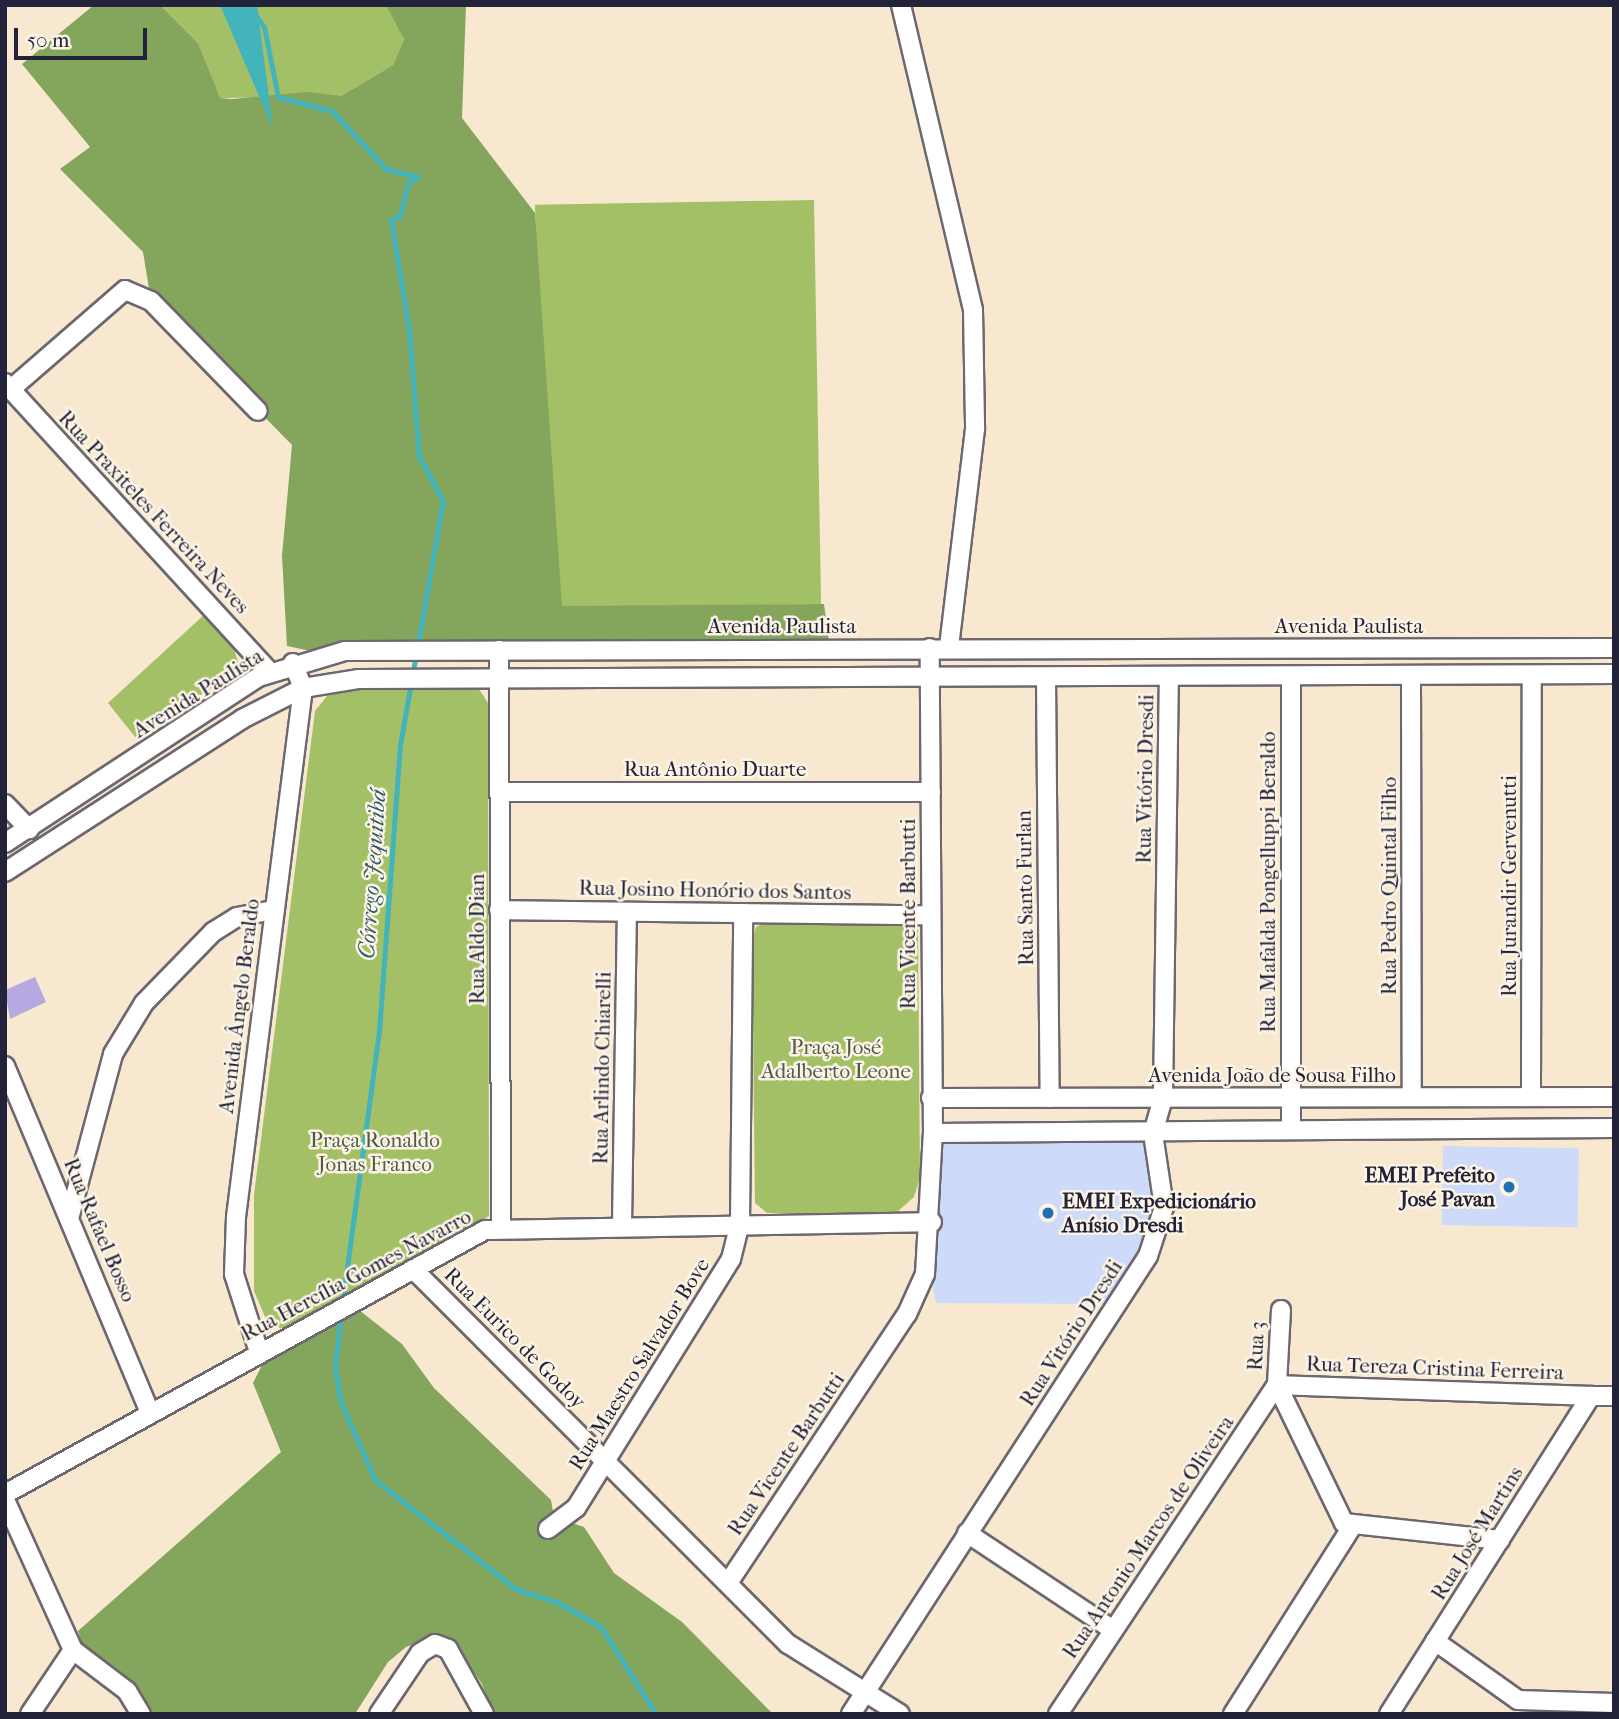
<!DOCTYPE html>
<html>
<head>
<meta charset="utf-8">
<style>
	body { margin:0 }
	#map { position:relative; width:1619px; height:1719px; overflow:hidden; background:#f8e8d0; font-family:"IM FELL French Canon",serif }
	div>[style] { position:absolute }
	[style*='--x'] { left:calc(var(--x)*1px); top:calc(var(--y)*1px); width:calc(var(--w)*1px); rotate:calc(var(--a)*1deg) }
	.built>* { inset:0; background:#cedafa; transform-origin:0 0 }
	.green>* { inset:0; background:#a4c067; transform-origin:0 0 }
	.forest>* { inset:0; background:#83a65c }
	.water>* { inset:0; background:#43b3bc }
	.stream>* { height:5px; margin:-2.5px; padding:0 2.5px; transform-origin:2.5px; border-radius:2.5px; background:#43b3bc }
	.building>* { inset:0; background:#b6a8e0 }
	.roads { filter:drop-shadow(2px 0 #6d676f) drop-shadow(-2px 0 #6d676f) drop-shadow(0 2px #6d676f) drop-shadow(0 -2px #6d676f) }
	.minor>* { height:18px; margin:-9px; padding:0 9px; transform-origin:9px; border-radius:9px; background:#fff }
	.dots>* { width:19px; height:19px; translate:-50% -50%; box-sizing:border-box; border:4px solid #fcf5e5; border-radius:50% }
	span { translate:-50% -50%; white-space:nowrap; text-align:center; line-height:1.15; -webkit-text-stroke:5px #fcf5e5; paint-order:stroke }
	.street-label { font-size:21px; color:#22223b }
	.park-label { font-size:21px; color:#50594a }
	.poi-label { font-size:21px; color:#22223b; font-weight:700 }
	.right { translate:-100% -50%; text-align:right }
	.left { translate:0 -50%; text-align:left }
	.water-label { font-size:23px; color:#2f5c6f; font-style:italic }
	.frame { position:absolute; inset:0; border:7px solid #22223b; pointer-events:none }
	.scale { position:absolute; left:14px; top:28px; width:133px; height:32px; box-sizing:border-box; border:4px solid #22223b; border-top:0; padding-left:9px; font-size:21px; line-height:24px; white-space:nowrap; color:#22223b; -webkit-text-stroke:5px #fcf5e5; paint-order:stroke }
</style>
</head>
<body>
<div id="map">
	<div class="built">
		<i style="clip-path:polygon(1150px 1135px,1160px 1205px,1144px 1253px,1112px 1304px,936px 1303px,930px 1274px,938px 1221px,937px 1137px)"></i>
		<i style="left:1443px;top:1146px;width:136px;height:79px;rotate:1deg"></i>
	</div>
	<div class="green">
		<i style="clip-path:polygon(160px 5px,396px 5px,404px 39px,393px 65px,341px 96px,219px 98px,198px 43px)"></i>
		<i style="left:814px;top:200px;width:404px;height:279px;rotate:89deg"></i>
		<i style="clip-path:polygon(206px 613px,231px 639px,240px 669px,136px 738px,108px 703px)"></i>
		<i style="clip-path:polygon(451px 682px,477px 686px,488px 703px,489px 1216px,289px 1329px,269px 1326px,254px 1291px,254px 1195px,315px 711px,331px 691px)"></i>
		<i style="clip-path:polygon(769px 921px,912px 923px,918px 930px,920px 1178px,914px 1197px,896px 1213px,767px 1213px,755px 1203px,752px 941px,756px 927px)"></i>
	</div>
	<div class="forest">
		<i style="clip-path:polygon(94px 5px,160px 5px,198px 43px,220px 98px,232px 99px,307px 92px,341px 96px,393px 65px,404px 39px,386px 5px,466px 5px,462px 118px,535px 213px,562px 606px,824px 604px,830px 648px,325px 654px,287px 646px,282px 556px,292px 445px,151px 301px,143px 252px,60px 169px,90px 147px,22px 64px)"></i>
		<i style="clip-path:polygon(359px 1310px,402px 1344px,434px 1388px,551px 1500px,554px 1517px,584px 1527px,614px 1573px,682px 1622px,773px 1714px,493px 1714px,482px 1684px,453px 1641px,440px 1635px,406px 1647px,388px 1662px,355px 1714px,150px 1714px,142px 1696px,82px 1644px,78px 1631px,281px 1452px,253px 1383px,269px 1351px,295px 1331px)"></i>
	</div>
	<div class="water">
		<i style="clip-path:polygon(220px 5px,257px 5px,273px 129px)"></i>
	</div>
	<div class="stream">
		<i style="--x:249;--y:5;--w:27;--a:56"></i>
		<i style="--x:264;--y:27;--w:71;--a:78.7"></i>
		<i style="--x:278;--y:97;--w:56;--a:14.5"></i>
		<i style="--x:332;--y:111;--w:79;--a:47"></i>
		<i style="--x:386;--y:169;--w:33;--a:14"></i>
		<i style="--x:418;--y:177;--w:12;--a:149"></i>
		<i style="--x:408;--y:183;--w:34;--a:104"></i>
		<i style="--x:400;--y:216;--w:10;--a:156"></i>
		<i style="--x:391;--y:220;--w:111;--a:80.7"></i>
		<i style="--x:409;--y:330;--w:126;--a:85.5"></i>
		<i style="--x:419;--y:456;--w:51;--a:61.9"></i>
		<i style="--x:443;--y:501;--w:248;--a:100"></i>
		<i style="--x:400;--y:745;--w:287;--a:94.2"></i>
		<i style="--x:379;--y:1031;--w:275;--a:97.7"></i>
		<i style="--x:341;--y:1313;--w:54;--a:96.3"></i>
		<i style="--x:335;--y:1367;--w:33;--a:81"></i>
		<i style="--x:340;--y:1400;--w:87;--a:66.4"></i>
		<i style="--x:375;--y:1480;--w:178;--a:37.7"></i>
		<i style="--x:516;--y:1589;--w:45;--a:18"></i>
		<i style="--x:559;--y:1603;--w:48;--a:29.7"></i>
		<i style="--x:601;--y:1627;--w:103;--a:57.7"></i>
	</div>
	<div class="building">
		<i style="clip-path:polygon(35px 977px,46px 1002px,10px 1019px,5px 990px)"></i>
	</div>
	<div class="roads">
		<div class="minor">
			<i style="--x:901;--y:5;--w:313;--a:76.7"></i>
			<i style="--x:973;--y:310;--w:119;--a:89"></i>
			<i style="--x:975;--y:429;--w:220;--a:96.8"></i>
			<i style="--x:5;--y:383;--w:392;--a:47.5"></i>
			<i style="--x:11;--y:389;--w:151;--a:-41"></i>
			<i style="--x:125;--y:290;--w:28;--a:23"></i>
			<i style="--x:151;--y:301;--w:153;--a:45.8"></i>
			<i style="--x:499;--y:650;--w:578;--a:89.8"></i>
			<i style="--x:1411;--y:675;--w:422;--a:89.9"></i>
			<i style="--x:1291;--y:676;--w:454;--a:90"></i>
			<i style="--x:1046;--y:678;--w:420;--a:89.5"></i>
			<i style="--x:499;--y:792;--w:432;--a:0"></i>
			<i style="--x:5;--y:804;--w:35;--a:46"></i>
			<i style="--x:5;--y:843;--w:303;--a:-33.2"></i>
			<i style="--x:259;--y:677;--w:90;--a:-16.8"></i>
			<i style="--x:345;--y:651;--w:1269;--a:-0.14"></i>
			<i style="--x:5;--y:872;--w:282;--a:-32.8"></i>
			<i style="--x:242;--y:719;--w:68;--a:-26.9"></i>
			<i style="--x:303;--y:688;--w:57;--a:-9.1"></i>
			<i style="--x:359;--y:679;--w:1255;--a:-0.23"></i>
			<i style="--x:499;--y:910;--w:432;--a:0.7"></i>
			<i style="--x:5;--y:1066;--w:375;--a:67.3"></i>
			<i style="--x:1531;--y:1097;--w:422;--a:-89.9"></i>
			<i style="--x:931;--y:1098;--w:683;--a:-0.08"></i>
			<i style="--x:933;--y:1133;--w:681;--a:-0.42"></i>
			<i style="--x:70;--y:1215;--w:167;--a:-75"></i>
			<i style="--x:113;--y:1054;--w:60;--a:-58.7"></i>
			<i style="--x:144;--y:1003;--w:99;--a:-45.8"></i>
			<i style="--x:213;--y:932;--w:28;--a:-32"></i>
			<i style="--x:237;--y:917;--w:38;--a:-11"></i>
			<i style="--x:622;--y:1225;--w:313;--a:-89.1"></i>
			<i style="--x:413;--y:1269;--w:530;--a:45"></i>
			<i style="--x:788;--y:1644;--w:132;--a:32"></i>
			<i style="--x:1281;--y:1310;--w:75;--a:93.1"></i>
			<i style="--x:1277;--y:1385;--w:153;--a:64.1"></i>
			<i style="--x:1344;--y:1523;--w:157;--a:6.2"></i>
			<i style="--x:259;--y:1352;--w:82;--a:-107.8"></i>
			<i style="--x:234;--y:1274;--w:57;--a:-88"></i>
			<i style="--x:236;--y:1217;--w:533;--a:-82.78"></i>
			<i style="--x:303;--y:688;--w:27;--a:-112"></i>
			<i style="--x:1277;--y:1385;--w:314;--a:2"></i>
			<i style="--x:5;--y:1494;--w:548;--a:-28.81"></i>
			<i style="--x:485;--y:1230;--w:447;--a:-1"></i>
			<i style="--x:5;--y:1500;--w:165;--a:65.6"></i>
			<i style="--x:73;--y:1650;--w:68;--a:37.2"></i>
			<i style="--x:127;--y:1691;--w:27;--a:59"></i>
			<i style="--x:548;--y:1529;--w:35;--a:-37"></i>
			<i style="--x:576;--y:1508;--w:293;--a:-58.1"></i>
			<i style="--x:731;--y:1259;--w:37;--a:-76"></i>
			<i style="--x:740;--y:1223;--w:310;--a:-89.4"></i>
			<i style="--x:967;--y:1533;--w:175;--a:33.6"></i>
			<i style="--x:728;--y:1583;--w:323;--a:-56.4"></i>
			<i style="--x:907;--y:1314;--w:44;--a:-65.8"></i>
			<i style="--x:925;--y:1274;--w:141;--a:-86.8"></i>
			<i style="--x:933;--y:1133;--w:485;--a:-90.4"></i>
			<i style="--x:1435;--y:1641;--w:102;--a:35.4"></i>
			<i style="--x:1518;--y:1700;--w:96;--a:1.8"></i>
			<i style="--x:30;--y:1714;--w:77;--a:-56.1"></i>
			<i style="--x:379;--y:1714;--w:73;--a:-56.1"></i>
			<i style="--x:420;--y:1653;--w:17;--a:-31"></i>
			<i style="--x:435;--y:1644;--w:14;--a:21"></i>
			<i style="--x:448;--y:1649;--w:74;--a:61"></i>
			<i style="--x:851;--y:1714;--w:546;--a:-57.04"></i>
			<i style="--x:1148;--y:1256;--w:52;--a:-71.9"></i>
			<i style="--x:1164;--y:1207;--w:75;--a:-98.5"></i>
			<i style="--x:1153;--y:1133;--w:36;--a:-74"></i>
			<i style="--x:1163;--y:1098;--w:422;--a:-89.2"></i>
			<i style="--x:1058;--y:1714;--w:395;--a:-56.4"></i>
			<i style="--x:1233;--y:1714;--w:220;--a:-57.6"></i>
			<i style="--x:1389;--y:1714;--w:377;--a:-57.6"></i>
			<i style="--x:1591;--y:1396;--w:23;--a:0"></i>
		</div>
	</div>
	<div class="dots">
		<i style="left:1509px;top:1187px;background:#1f6fb2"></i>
		<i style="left:1048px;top:1213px;background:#1f6fb2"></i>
	</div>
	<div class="street-label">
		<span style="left:154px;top:512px;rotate:47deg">Rua Praxiteles Ferreira Neves</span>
		<span style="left:782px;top:626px">Avenida Paulista</span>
		<span style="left:1349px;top:626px">Avenida Paulista</span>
		<span style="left:198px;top:693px;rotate:-32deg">Avenida Paulista</span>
		<span style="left:715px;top:769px">Rua Antônio Duarte</span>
		<span style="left:1145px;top:779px;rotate:-89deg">Rua Vitório Dresdi</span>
		<span style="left:1268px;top:882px;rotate:-90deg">Rua Mafalda Pongelluppi Beraldo</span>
		<span style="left:1389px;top:886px;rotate:-90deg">Rua Pedro Quintal Filho</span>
		<span style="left:1509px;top:886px;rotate:-90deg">Rua Jurandir Gervenutti</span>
		<span style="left:1025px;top:888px;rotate:-91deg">Rua Santo Furlan</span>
		<span style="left:715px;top:890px;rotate:1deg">Rua Josino Honório dos Santos</span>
		<span style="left:908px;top:914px;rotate:-90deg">Rua Vicente Barbutti</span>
		<span style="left:477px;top:939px;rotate:-90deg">Rua Aldo Dian</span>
		<span style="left:239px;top:1006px;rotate:-83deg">Avenida Ângelo Beraldo</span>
		<span style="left:602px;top:1068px;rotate:-89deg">Rua Arlindo Chiarelli</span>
		<span style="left:1272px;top:1075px">Avenida João de Sousa Filho</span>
		<span style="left:100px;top:1230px;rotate:67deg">Rua Rafael Bosso</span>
		<span style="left:356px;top:1275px;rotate:-28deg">Rua Hercília Gomes Navarro</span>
		<span style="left:1071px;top:1333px;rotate:-57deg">Rua Vitório Dresdi</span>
		<span style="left:515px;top:1338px;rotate:45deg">Rua Eurico de Godoy</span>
		<span style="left:1256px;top:1346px;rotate:-87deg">Rua 3</span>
		<span style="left:639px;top:1364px;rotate:-58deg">Rua Maestro Salvador Bove</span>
		<span style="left:1435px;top:1368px;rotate:2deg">Rua Tereza Cristina Ferreira</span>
		<span style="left:786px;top:1454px;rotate:-56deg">Rua Vicente Barbutti</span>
		<span style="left:1477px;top:1533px;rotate:-58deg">Rua José Martins</span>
		<span style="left:1148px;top:1537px;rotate:-56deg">Rua Antonio Marcos de Oliveira</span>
	</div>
	<div class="park-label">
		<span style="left:836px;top:1059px">Praça José<br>Adalberto Leone</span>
		<span style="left:375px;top:1152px">Praça Ronaldo<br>Jonas Franco</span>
	</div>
	<div class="poi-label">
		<span class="right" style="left:1495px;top:1187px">EMEI Prefeito<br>José Pavan</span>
		<span class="left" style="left:1062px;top:1213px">EMEI Expedicionário<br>Anísio Dresdi</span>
	</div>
	<div class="water-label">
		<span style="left:373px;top:874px;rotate:-86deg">Córrego Jequitibá</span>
	</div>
	<div class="frame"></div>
	<div class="scale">50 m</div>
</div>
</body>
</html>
